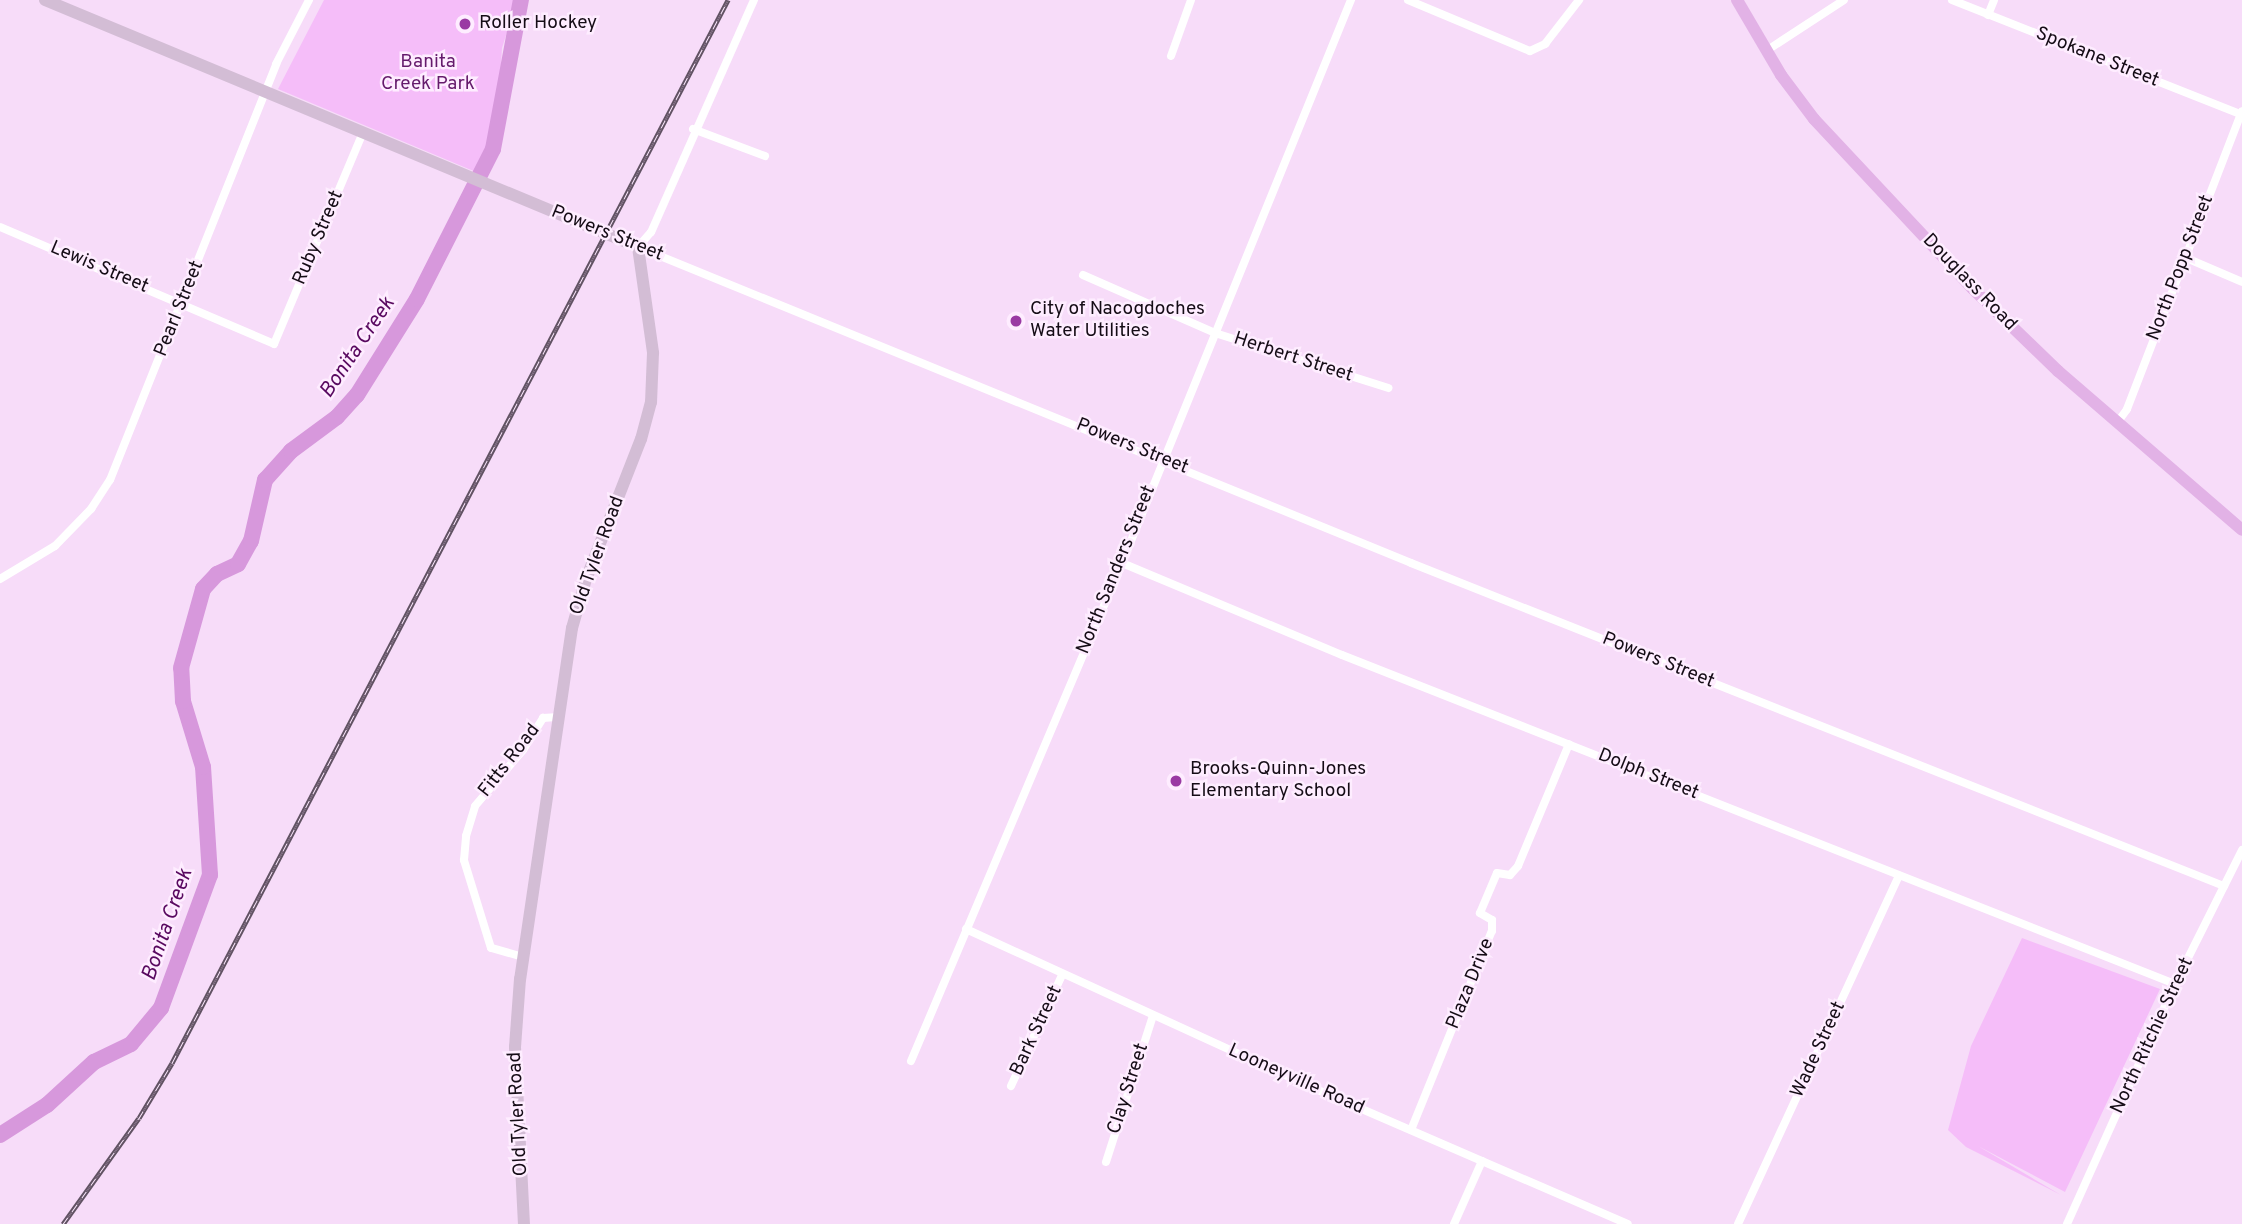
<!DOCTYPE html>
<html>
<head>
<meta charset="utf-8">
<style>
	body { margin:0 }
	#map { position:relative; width:2242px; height:1224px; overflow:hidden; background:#f7dcf9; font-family:Overpass,sans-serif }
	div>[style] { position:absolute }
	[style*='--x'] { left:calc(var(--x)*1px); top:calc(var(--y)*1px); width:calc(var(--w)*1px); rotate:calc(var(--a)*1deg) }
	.green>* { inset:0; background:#f5bdf9 }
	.river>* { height:16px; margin:-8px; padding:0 8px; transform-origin:8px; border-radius:8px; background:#d798dc }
	.street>* { height:8px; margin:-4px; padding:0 4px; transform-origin:4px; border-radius:4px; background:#fff }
	.secondary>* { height:12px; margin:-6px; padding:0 6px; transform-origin:6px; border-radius:6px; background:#d3bdd5 }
	.primary>* { height:12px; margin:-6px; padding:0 6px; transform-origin:6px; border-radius:6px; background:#e2b2e6 }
	.rail>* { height:5px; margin-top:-2.5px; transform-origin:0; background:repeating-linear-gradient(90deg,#feedff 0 8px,#615263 0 16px); box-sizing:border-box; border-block:2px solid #615263 }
	.dots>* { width:19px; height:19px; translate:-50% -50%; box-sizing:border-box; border:4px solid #feedff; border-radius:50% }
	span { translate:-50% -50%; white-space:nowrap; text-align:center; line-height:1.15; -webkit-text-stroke:5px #feedff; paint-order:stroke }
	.poi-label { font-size:19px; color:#150c16 }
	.left { translate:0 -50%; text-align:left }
	.street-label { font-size:19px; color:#150c16 }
	.park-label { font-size:19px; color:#651a6c }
	.water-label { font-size:21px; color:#590960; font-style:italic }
</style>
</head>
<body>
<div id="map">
	<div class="green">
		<i style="clip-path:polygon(324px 0,517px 0,502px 48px,498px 115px,476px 172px,278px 89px)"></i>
		<i style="clip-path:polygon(2022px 938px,2160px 989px,2065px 1192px,1978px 1146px,2061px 1195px,1966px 1147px,1948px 1130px,1971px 1046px)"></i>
	</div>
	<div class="river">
		<i style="--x:0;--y:1135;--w:56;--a:-32.6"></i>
		<i style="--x:47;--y:1105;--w:64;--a:-42.5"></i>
		<i style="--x:94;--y:1062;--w:41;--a:-25.9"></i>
		<i style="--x:131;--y:1044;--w:47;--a:-50.2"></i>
		<i style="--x:161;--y:1008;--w:142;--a:-69.8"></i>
		<i style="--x:210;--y:875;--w:108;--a:-93.7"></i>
		<i style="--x:203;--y:767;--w:69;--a:-106.9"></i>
		<i style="--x:183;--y:701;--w:33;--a:-93"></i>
		<i style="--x:181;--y:668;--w:82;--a:-74.4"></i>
		<i style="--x:203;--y:589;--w:21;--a:-47"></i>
		<i style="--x:217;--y:574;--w:23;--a:-25"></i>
		<i style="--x:238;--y:564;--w:26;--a:-61"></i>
		<i style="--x:251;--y:541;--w:63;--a:-77.1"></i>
		<i style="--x:265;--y:480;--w:39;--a:-48"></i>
		<i style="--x:291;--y:451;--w:57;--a:-36.5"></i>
		<i style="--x:337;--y:417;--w:30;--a:-48"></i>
		<i style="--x:357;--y:395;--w:113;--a:-58"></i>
		<i style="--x:417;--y:299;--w:168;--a:-63.1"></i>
		<i style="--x:493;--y:149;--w:152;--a:-79.4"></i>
	</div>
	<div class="street">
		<i style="--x:754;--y:0;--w:254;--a:113.9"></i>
		<i style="--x:651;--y:232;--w:20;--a:131"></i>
		<i style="--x:638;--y:247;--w:835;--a:22.23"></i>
		<i style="--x:1411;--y:563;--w:875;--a:21.67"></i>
		<i style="--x:1408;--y:0;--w:132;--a:22.7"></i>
		<i style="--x:1530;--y:51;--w:17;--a:-25"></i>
		<i style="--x:1545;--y:44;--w:56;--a:-52.3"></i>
		<i style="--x:1952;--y:0;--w:312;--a:21.6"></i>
		<i style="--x:1988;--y:15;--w:16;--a:-68"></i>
		<i style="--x:1766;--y:51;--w:93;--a:-33.2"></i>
		<i style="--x:1171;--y:56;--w:59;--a:-70.3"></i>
		<i style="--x:693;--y:129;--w:77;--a:20.6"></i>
		<i style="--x:0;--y:227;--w:298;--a:23.1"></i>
		<i style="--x:274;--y:344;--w:230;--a:-67.2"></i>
		<i style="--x:2184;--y:257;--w:63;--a:23.3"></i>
		<i style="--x:1083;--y:275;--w:144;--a:23.7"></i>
		<i style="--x:1215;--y:333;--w:182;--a:17.6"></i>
		<i style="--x:2117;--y:423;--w:17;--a:-54"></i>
		<i style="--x:2127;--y:409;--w:319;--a:-68.9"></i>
		<i style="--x:1122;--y:563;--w:238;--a:22.7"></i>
		<i style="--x:1342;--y:655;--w:896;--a:21.55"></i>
		<i style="--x:0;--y:579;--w:64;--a:-31"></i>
		<i style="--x:55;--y:546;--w:52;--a:-45.8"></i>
		<i style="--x:91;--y:509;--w:35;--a:-57"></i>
		<i style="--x:110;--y:480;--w:448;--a:-68.2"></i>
		<i style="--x:276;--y:64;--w:72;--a:-62.7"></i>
		<i style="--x:966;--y:929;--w:379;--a:24.6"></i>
		<i style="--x:1311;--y:1087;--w:345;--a:23.4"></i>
		<i style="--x:523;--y:957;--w:33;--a:-164"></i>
		<i style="--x:491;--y:948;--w:92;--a:-107.1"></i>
		<i style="--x:464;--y:860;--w:24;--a:-85"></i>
		<i style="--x:466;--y:836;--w:31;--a:-73"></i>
		<i style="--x:475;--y:806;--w:74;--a:-49.4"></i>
		<i style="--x:523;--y:750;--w:38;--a:-58"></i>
		<i style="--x:543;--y:718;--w:16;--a:-4"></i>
		<i style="--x:911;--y:1061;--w:541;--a:-67.04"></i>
		<i style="--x:1122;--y:563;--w:608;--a:-67.87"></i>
		<i style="--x:1011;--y:1086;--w:122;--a:-65.3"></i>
		<i style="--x:1411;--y:1130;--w:215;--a:-67.9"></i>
		<i style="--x:1492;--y:931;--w:11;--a:-90"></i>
		<i style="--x:1492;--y:920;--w:14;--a:-150"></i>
		<i style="--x:1480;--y:913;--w:43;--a:-67"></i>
		<i style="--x:1497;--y:873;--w:13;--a:9"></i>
		<i style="--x:1510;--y:875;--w:12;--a:-48"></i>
		<i style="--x:1518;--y:866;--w:132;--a:-67.3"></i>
		<i style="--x:1106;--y:1162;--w:153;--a:-72.2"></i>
		<i style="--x:1454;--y:1224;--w:69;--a:-66"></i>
		<i style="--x:1738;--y:1224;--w:384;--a:-65.2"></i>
		<i style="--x:2067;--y:1224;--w:263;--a:-65.8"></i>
		<i style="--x:2175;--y:984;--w:150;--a:-63.4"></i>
	</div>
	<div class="secondary">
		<i style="--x:45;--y:0;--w:642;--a:22.61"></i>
		<i style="--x:638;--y:247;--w:107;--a:81.9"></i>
		<i style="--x:653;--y:353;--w:49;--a:92.3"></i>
		<i style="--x:651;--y:402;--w:38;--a:105"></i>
		<i style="--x:641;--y:439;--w:150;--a:111.4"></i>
		<i style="--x:586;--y:579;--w:51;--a:105.9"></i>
		<i style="--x:572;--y:628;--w:355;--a:98.4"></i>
		<i style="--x:520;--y:979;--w:68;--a:94.2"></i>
		<i style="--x:515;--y:1047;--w:177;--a:87.1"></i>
	</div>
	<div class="primary">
		<i style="--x:1737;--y:0;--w:87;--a:59.6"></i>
		<i style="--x:1781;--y:75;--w:55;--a:53.1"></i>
		<i style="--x:1814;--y:119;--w:231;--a:46.9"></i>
		<i style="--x:1972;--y:288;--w:120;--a:44"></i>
		<i style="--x:2058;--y:371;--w:243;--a:40.8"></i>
	</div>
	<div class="rail">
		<i style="--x:63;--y:1224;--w:130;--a:-54.4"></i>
		<i style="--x:139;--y:1118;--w:64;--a:-59"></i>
		<i style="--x:172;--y:1063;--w:1200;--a:-62.39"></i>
	</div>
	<div class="dots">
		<i style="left:465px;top:24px;background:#9a3aa3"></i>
		<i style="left:1016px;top:321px;background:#9a3aa3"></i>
		<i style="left:1176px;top:781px;background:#9a3aa3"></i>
	</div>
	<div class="poi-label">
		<span class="left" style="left:479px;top:24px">Roller Hockey</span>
		<span class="left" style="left:1030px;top:321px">City of Nacogdoches<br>Water Utilities</span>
		<span class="left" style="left:1190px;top:781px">Brooks-Quinn-Jones<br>Elementary School</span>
	</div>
	<div class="street-label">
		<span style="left:2097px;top:58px;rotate:22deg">Spokane Street</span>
		<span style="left:607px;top:234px;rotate:22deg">Powers Street</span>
		<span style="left:319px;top:238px;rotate:-67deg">Ruby Street</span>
		<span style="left:99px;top:268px;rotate:23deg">Lewis Street</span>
		<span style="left:2181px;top:268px;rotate:-69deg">North Popp Street</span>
		<span style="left:1969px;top:283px;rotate:46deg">Douglass Road</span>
		<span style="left:180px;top:309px;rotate:-68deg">Pearl Street</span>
		<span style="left:1293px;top:358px;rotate:18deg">Herbert Street</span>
		<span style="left:1132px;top:447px;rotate:22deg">Powers Street</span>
		<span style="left:598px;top:556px;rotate:-70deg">Old Tyler Road</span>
		<span style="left:1117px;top:570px;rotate:-68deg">North Sanders Street</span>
		<span style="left:1658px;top:661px;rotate:22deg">Powers Street</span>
		<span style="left:510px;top:761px;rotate:-52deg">Fitts Road</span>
		<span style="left:1648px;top:775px;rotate:22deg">Dolph Street</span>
		<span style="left:1471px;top:984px;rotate:-68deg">Plaza Drive</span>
		<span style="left:1037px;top:1031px;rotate:-65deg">Bark Street</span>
		<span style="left:2153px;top:1036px;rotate:-65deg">North Ritchie Street</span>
		<span style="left:1819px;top:1050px;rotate:-65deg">Wade Street</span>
		<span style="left:1296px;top:1080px;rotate:24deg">Looneyville Road</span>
		<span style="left:1129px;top:1089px;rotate:-72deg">Clay Street</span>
		<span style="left:519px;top:1114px;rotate:-93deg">Old Tyler Road</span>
	</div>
	<div class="park-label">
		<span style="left:428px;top:74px">Banita<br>Creek Park</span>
	</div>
	<div class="water-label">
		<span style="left:358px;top:348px;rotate:-56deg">Bonita Creek</span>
		<span style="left:168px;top:925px;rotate:-71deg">Bonita Creek</span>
	</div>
</div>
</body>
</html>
